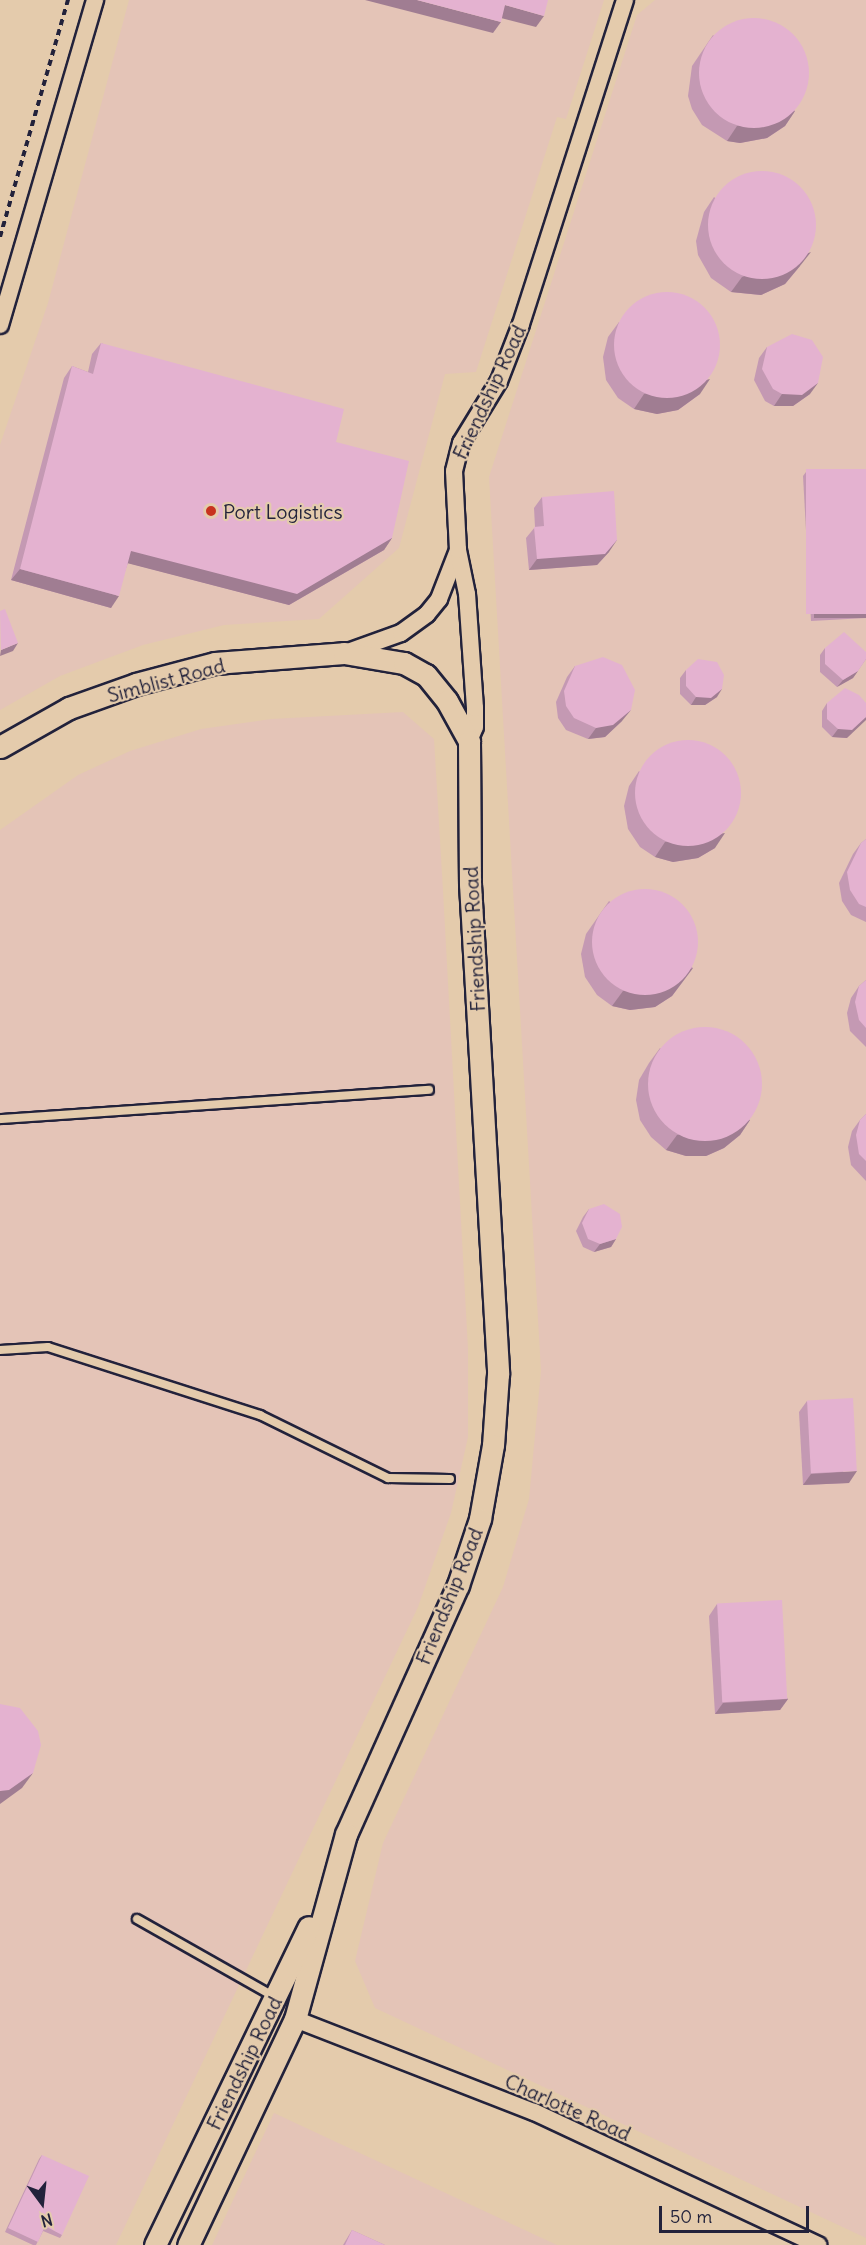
<!DOCTYPE html>
<html>
<head>
<meta charset="utf-8">
<style>
	body { margin:0 }
	#map { position:relative; width:866px; height:2245px; overflow:hidden; background:#e4cbac; font-family:Delius,sans-serif }
	div>[style] { position:absolute }
	[style*='--x'] { left:calc(var(--x)*1px); top:calc(var(--y)*1px); width:calc(var(--w)*1px); rotate:calc(var(--a)*1deg) }
	.built>* { inset:0; background:#e4c4b7 }
	.path>* { height:4px; margin-top:-2px; transform-origin:0; background:repeating-linear-gradient(90deg,#22223b 0 6px,transparent 0 10.5px) }
	.roads { filter:drop-shadow(2px 0 #22223b) drop-shadow(-2px 0 #22223b) drop-shadow(0 2px #22223b) drop-shadow(0 -2px #22223b) }
	.service>* { height:8px; margin:-4px; padding:0 4px; transform-origin:4px; border-radius:4px; background:#e4cbac }
	.minor>* { height:16px; margin:-8px; padding:0 8px; transform-origin:8px; border-radius:8px; background:#e4cbac }
	.tertiary>* { height:21px; margin:-10.5px; padding:0 10.5px; transform-origin:10.5px; border-radius:10.5px; background:#e4cbac }
	.wall>* { inset:0; background:#c499b3 }
	.shaded-wall>* { inset:0; background:#a07d92; transform-origin:0 0 }
	.building>* { inset:0; background:#e4b2d0; transform-origin:0 0 }
	.round { border-radius:50% }
	.dots>* { width:16px; height:16px; translate:-50% -50%; box-sizing:border-box; border:3px solid #e4cbac; border-radius:50% }
	span { translate:-50% -50%; white-space:nowrap; text-align:center; line-height:1.15; -webkit-text-stroke:4.5px #e4cbac; paint-order:stroke }
	.street-label { font-size:20px; color:#22223b }
	.poi-label { font-size:20px; color:#22223b }
	.left { translate:0 -50%; text-align:left }
	.north { position:absolute; left:12px; top:2173px; width:60px; height:60px; -webkit-text-stroke:4px #e4cbac; paint-order:stroke; rotate:165deg; font-size:16px; font-weight:700; line-height:24px; text-align:center; color:#22223b }
	.north::after { content:''; display:block; margin:auto; width:21px; height:27px; background:#22223b; clip-path:polygon(50% 0,100% 100%,50% 72%,0 100%) }
	.scale { position:absolute; left:659px; top:2206px; width:150px; height:27px; box-sizing:border-box; border:3px solid #22223b; border-top:0; padding-left:8px; font-size:18px; line-height:21px; white-space:nowrap; color:#22223b; -webkit-text-stroke:4px #e4cbac; paint-order:stroke }
</style>
</head>
<body>
<div id="map">
	<div class="built">
		<i style="clip-path:polygon(129px 0,604px 0,566px 119px,557px 117px,476px 372px,445px 374px,399px 548px,319px 619px,224px 625px,143px 645px,60px 676px,0 710px,0 445px,48px 303px)"></i>
		<i style="clip-path:polygon(655px 0,866px 0,866px 2238px,375px 2008px,355px 1961px,383px 1843px,503px 1587px,529px 1499px,541px 1371px,489px 477px,637px 15px)"></i>
		<i style="clip-path:polygon(403px 712px,434px 739px,443px 891px,468px 1349px,468px 1437px,451px 1513px,418px 1607px,116px 2245px,0 2245px,0 830px,78px 775px,130px 751px,201px 729px,271px 719px)"></i>
		<i style="clip-path:polygon(274px 2113px,557px 2245px,212px 2245px)"></i>
	</div>
	<div class="path">
		<i style="--x:0;--y:237;--w:247;--a:-74"></i>
	</div>
	<div class="roads">
		<div class="service">
			<i style="--x:0;--y:1119;--w:430;--a:-3.9"></i>
			<i style="--x:0;--y:1350;--w:48;--a:-3.6"></i>
			<i style="--x:48;--y:1347;--w:223;--a:17.8"></i>
			<i style="--x:260;--y:1415;--w:143;--a:26.2"></i>
			<i style="--x:388;--y:1478;--w:62;--a:0.9"></i>
			<i style="--x:137;--y:1919;--w:159;--a:29.5"></i>
		</div>
		<div class="minor">
			<i style="--x:0;--y:325;--w:339;--a:-73.7"></i>
			<i style="--x:345;--y:653;--w:59;--a:-19.7"></i>
			<i style="--x:401;--y:633;--w:32;--a:-36"></i>
			<i style="--x:427;--y:614;--w:19;--a:-51"></i>
			<i style="--x:439;--y:599;--w:53;--a:-68.8"></i>
			<i style="--x:469;--y:741;--w:15;--a:-67"></i>
			<i style="--x:475;--y:727;--w:19;--a:-90"></i>
			<i style="--x:475;--y:708;--w:114;--a:-94"></i>
			<i style="--x:467;--y:594;--w:45;--a:-101.6"></i>
			<i style="--x:458;--y:550;--w:79;--a:-92.9"></i>
			<i style="--x:454;--y:471;--w:29;--a:-76"></i>
			<i style="--x:461;--y:443;--w:73;--a:-58.5"></i>
			<i style="--x:499;--y:381;--w:61;--a:-68.9"></i>
			<i style="--x:521;--y:324;--w:340;--a:-72.2"></i>
			<i style="--x:295;--y:2019;--w:256;--a:21.3"></i>
			<i style="--x:534;--y:2112;--w:314;--a:25.1"></i>
		</div>
		<div class="tertiary">
			<i style="--x:0;--y:747;--w:79;--a:-29.5"></i>
			<i style="--x:69;--y:708;--w:71;--a:-19.7"></i>
			<i style="--x:136;--y:684;--w:82;--a:-14.9"></i>
			<i style="--x:215;--y:663;--w:129;--a:-4.4"></i>
			<i style="--x:344;--y:653;--w:61;--a:9.5"></i>
			<i style="--x:404;--y:663;--w:25;--a:29"></i>
			<i style="--x:426;--y:675;--w:33;--a:51"></i>
			<i style="--x:447;--y:701;--w:46;--a:61.2"></i>
			<i style="--x:469;--y:741;--w:143;--a:89.6"></i>
			<i style="--x:470;--y:884;--w:491;--a:86.7"></i>
			<i style="--x:498;--y:1374;--w:71;--a:94"></i>
			<i style="--x:493;--y:1445;--w:75;--a:100"></i>
			<i style="--x:480;--y:1519;--w:70;--a:108.4"></i>
			<i style="--x:458;--y:1585;--w:273;--a:114.2"></i>
			<i style="--x:346;--y:1834;--w:192;--a:105.4"></i>
			<i style="--x:295;--y:2019;--w:250;--a:115.3"></i>
			<i style="--x:155;--y:2245;--w:353;--a:-64.2"></i>
		</div>
	</div>
	<div class="wall">
		<i style="clip-path:polygon(713px 35px,795px 111px,785px 126px,767px 138px,740px 143px,727px 141px,702px 125px,692px 109px,688px 96px,692px 66px)"></i>
		<i style="clip-path:polygon(714px 197px,800px 266px,785px 284px,761px 295px,731px 292px,711px 278px,698px 255px,696px 241px,704px 212px)"></i>
		<i style="clip-path:polygon(619px 322px,700px 394px,678px 410px,657px 414px,634px 409px,618px 398px,606px 380px,603px 357px,608px 337px)"></i>
		<i style="clip-path:polygon(101px 343px,336px 442px,392px 538px,384px 550px,289px 605px,128px 563px,111px 608px,11px 580px,64px 378px,72px 366px,88px 372px,92px 354px)"></i>
		<i style="clip-path:polygon(767px 347px,810px 394px,793px 406px,774px 406px,765px 401px,754px 380px,759px 358px)"></i>
		<i style="clip-path:polygon(806px 472px,866px 618px,811px 621px,803px 476px)"></i>
		<i style="clip-path:polygon(542px 497px,609px 552px,597px 565px,529px 570px,526px 538px,535px 527px,534px 508px)"></i>
		<i style="clip-path:polygon(825px 648px,866px 659px,853px 678px,837px 687px,820px 672px,820px 655px)"></i>
		<i style="clip-path:polygon(575px 666px,622px 721px,605px 737px,588px 739px,566px 730px,558px 718px,556px 702px,567px 677px)"></i>
		<i style="clip-path:polygon(686px 670px,717px 697px,705px 705px,691px 705px,680px 694px,680px 678px)"></i>
		<i style="clip-path:polygon(827px 703px,847px 738px,832px 737px,822px 727px,822px 711px)"></i>
		<i style="clip-path:polygon(639px 771px,715px 848px,698px 858px,673px 862px,655px 857px,640px 847px,628px 829px,624px 806px,629px 786px)"></i>
		<i style="clip-path:polygon(866px 839px,866px 922px,851px 915px,842px 901px,839px 883px,853px 854px,861px 843px)"></i>
		<i style="clip-path:polygon(609px 901px,693px 968px,672px 996px,655px 1007px,630px 1010px,612px 1006px,597px 995px,585px 977px,581px 954px,586px 934px)"></i>
		<i style="clip-path:polygon(866px 980px,866px 1047px,850px 1031px,847px 1013px,851px 998px,859px 986px)"></i>
		<i style="clip-path:polygon(660px 1048px,750px 1120px,740px 1135px,724px 1148px,706px 1156px,686px 1156px,666px 1150px,651px 1137px,640px 1120px,636px 1100px,639px 1080px,649px 1063px)"></i>
		<i style="clip-path:polygon(866px 1114px,866px 1181px,851px 1165px,848px 1147px,852px 1131px,860px 1120px)"></i>
		<i style="clip-path:polygon(589px 1209px,616px 1239px,611px 1247px,594px 1252px,583px 1247px,576px 1231px,583px 1217px)"></i>
		<i style="clip-path:polygon(807px 1401px,849px 1483px,803px 1485px,799px 1412px)"></i>
		<i style="clip-path:polygon(717px 1604px,788px 1699px,780px 1710px,715px 1714px,709px 1616px)"></i>
		<i style="clip-path:polygon(42px 2155px,62px 2235px,60px 2238px,43px 2231px,36px 2245px,33px 2245px,5px 2232px,39px 2159px)"></i>
		<i style="clip-path:polygon(352px 2230px,385px 2245px,343px 2245px)"></i>
	</div>
	<div class="shaded-wall">
		<i style="clip-path:polygon(365px 0,417px 0,501px 22px,493px 33px)"></i>
		<i style="clip-path:polygon(505px 5px,544px 16px,536px 27px,497px 17px)"></i>
		<i style="clip-path:polygon(795px 111px,785px 126px,767px 138px,740px 143px,727px 141px,737px 126px)"></i>
		<i style="clip-path:polygon(811px 252px,800px 266px,785px 284px,761px 295px,731px 292px,742px 277px)"></i>
		<i style="clip-path:polygon(710px 379px,700px 394px,678px 410px,657px 414px,634px 409px,644px 394px)"></i>
		<i style="clip-path:polygon(818px 383px,810px 394px,793px 406px,774px 406px,782px 394px)"></i>
		<i style="clip-path:polygon(392px 538px,384px 550px,289px 605px,123px 562px,131px 551px)"></i>
		<i style="clip-path:polygon(617px 540px,609px 552px,597px 565px,529px 570px,537px 559px)"></i>
		<i style="clip-path:polygon(20px 569px,119px 596px,111px 608px,11px 580px)"></i>
		<i style="left:866px;top:614px;width:4px;height:52px;rotate:90deg"></i>
		<i style="clip-path:polygon(18px 643px,13px 651px,0 656px,1px 650px)"></i>
		<i style="clip-path:polygon(858px 671px,853px 678px,837px 687px,843px 680px)"></i>
		<i style="clip-path:polygon(722px 689px,717px 697px,705px 705px,691px 705px,696px 697px)"></i>
		<i style="clip-path:polygon(631px 710px,622px 721px,605px 737px,588px 739px,596px 728px)"></i>
		<i style="clip-path:polygon(866px 717px,866px 720px,847px 738px,832px 737px,838px 729px)"></i>
		<i style="clip-path:polygon(725px 833px,715px 848px,698px 858px,673px 862px,655px 857px,665px 842px)"></i>
		<i style="clip-path:polygon(693px 968px,672px 996px,655px 1007px,630px 1010px,612px 1006px,623px 991px)"></i>
		<i style="clip-path:polygon(750px 1120px,740px 1135px,724px 1148px,706px 1156px,686px 1156px,666px 1150px,677px 1135px)"></i>
		<i style="clip-path:polygon(616px 1239px,611px 1247px,594px 1252px,600px 1244px)"></i>
		<i style="clip-path:polygon(857px 1471px,849px 1483px,803px 1485px,811px 1474px)"></i>
		<i style="clip-path:polygon(788px 1699px,780px 1710px,715px 1714px,723px 1703px)"></i>
		<i style="clip-path:polygon(33px 1773px,22px 1788px,0 1804px,0 1791px)"></i>
	</div>
	<div class="building">
		<i style="clip-path:polygon(417px 0,548px 0,544px 16px,505px 5px,501px 22px)"></i>
		<i class="round" style="left:699px;top:18px;width:110px;height:110px"></i>
		<i class="round" style="left:708px;top:171px;width:108px;height:108px"></i>
		<i class="round" style="left:614px;top:292px;width:106px;height:106px"></i>
		<i style="clip-path:polygon(792px 334px,812px 340px,823px 357px,818px 383px,802px 395px,782px 394px,773px 389px,762px 369px,767px 347px)"></i>
		<i style="clip-path:polygon(101px 343px,344px 409px,336px 442px,409px 461px,392px 538px,297px 594px,131px 551px,119px 596px,20px 569px,72px 366px,93px 374px)"></i>
		<i style="left:866px;top:469px;width:145px;height:60px;rotate:90deg"></i>
		<i style="clip-path:polygon(614px 491px,617px 540px,605px 554px,537px 559px,534px 527px,544px 526px,542px 497px)"></i>
		<i style="clip-path:polygon(5px 609px,18px 643px,1px 650px,0 611px)"></i>
		<i style="clip-path:polygon(844px 632px,866px 652px,866px 659px,858px 671px,843px 680px,825px 664px,825px 648px)"></i>
		<i style="clip-path:polygon(603px 657px,622px 665px,635px 690px,631px 710px,613px 725px,596px 728px,574px 718px,566px 706px,564px 691px,575px 666px)"></i>
		<i style="clip-path:polygon(698px 659px,717px 662px,724px 675px,722px 689px,711px 698px,696px 697px,686px 686px,686px 670px)"></i>
		<i style="clip-path:polygon(845px 688px,859px 695px,866px 703px,866px 717px,852px 730px,838px 729px,827px 719px,827px 703px)"></i>
		<i class="round" style="left:635px;top:740px;width:106px;height:106px"></i>
		<i style="clip-path:polygon(866px 839px,866px 907px,859px 904px,850px 890px,847px 872px,861px 843px)"></i>
		<i class="round" style="left:592px;top:889px;width:106px;height:106px"></i>
		<i style="clip-path:polygon(866px 980px,866px 1028px,859px 1020px,855px 1002px,859px 986px)"></i>
		<i class="round" style="left:648px;top:1027px;width:114px;height:114px"></i>
		<i style="clip-path:polygon(866px 1114px,866px 1161px,859px 1154px,856px 1135px,860px 1120px)"></i>
		<i style="clip-path:polygon(604px 1204px,620px 1214px,622px 1227px,616px 1239px,600px 1244px,588px 1239px,582px 1223px,589px 1209px)"></i>
		<i style="left:853px;top:1398px;width:73px;height:46px;rotate:87deg"></i>
		<i style="left:782px;top:1600px;width:99px;height:65px;rotate:87deg"></i>
		<i style="clip-path:polygon(0 1704px,20px 1708px,38px 1731px,41px 1745px,33px 1773px,9px 1790px,0 1791px)"></i>
		<i style="clip-path:polygon(42px 2155px,89px 2176px,62px 2235px,45px 2226px,38px 2242px,8px 2228px)"></i>
		<i style="clip-path:polygon(352px 2230px,385px 2245px,345px 2245px)"></i>
	</div>
	<div class="dots">
		<i style="left:211px;top:511px;background:#c8321e"></i>
	</div>
	<div class="street-label">
		<span style="left:489px;top:392px;rotate:-65deg">Friendship Road</span>
		<span style="left:166px;top:680px;rotate:-15deg">Simblist Road</span>
		<span style="left:474px;top:939px;rotate:-93deg">Friendship Road</span>
		<span style="left:449px;top:1596px;rotate:-68deg">Friendship Road</span>
		<span style="left:244px;top:2063px;rotate:-64deg">Friendship Road</span>
		<span style="left:568px;top:2107px;rotate:24deg">Charlotte Road</span>
	</div>
	<div class="poi-label">
		<span class="left" style="left:223px;top:511px">Port Logistics</span>
	</div>
	<div class="north">N</div>
	<div class="scale">50 m</div>
</div>
</body>
</html>
